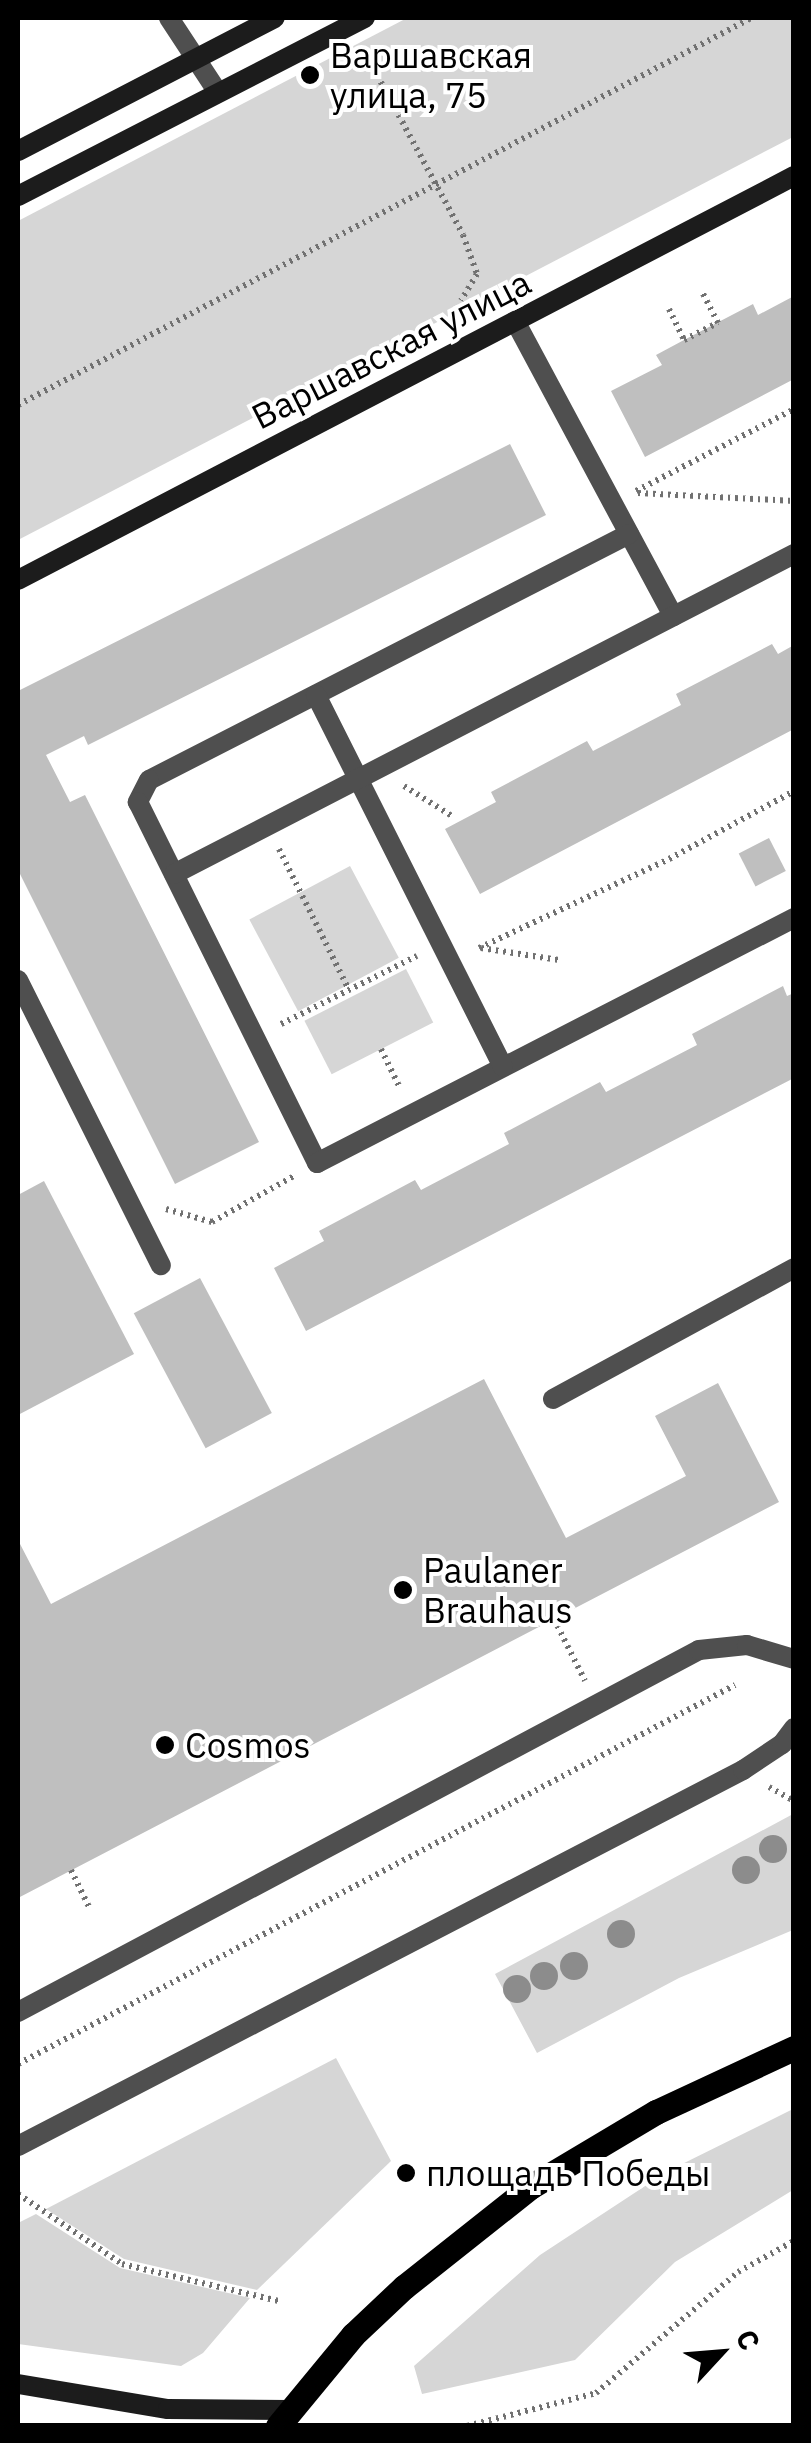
<!DOCTYPE html>
<html>
<head>
<meta charset="utf-8">
<style>
	body { margin:0 }
	#map { position:relative; width:811px; height:2443px; overflow:hidden; background:#fff; font-family:"IBM Plex Sans",sans-serif }
	div>[style] { position:absolute }
	[style*='--x'] { left:calc(var(--x)*1px); top:calc(var(--y)*1px); width:calc(var(--w)*1px); rotate:calc(var(--a)*1deg) }
	.green>* { inset:0; background:#d6d6d6; transform-origin:0 0 }
	.building>* { inset:0; background:#bfbfbf; transform-origin:0 0 }
	.path>* { height:6px; margin-top:-3px; transform-origin:0; background:repeating-linear-gradient(90deg,#717171 0 2.5px,transparent 0 7.5px) }
	.lane>* { height:20px; margin:-10px; padding:0 10px; transform-origin:10px; border-radius:10px; background:#4f4f4f }
	.secondary>* { height:20px; margin:-10px; padding:0 10px; transform-origin:10px; border-radius:10px; background:#1c1c1c }
	.primary>* { height:25px; margin:-12.5px; padding:0 12.5px; transform-origin:12.5px; border-radius:12.5px; background:#000 }
	.trees>* { width:28px; height:28px; margin:-14px; border-radius:50%; background:#8c8c8c }
	.dots>* { width:28px; height:28px; translate:-50% -50%; box-sizing:border-box; border:5px solid #fff; border-radius:50% }
	span { translate:-50% -50%; white-space:nowrap; text-align:center; line-height:1.15; -webkit-text-stroke:8px #fff; paint-order:stroke }
	.poi-label { font-size:35px; color:#000 }
	.left { translate:0 -50%; text-align:left }
	.street-label { font-size:35px; color:#000 }
	.frame { position:absolute; inset:0; border:20px solid #000; pointer-events:none }
	.north { position:absolute; left:671px; top:2303px; width:100px; height:100px; -webkit-text-stroke:8px #fff; paint-order:stroke; rotate:64deg; font-size:28px; font-weight:700; line-height:40px; text-align:center; color:#000 }
	.north::after { content:''; display:block; margin:auto; width:35px; height:45px; background:#000; clip-path:polygon(50% 0,100% 100%,50% 72%,0 100%) }
</style>
</head>
<body>
<div id="map">
	<div class="green">
		<i style="clip-path:polygon(407px 18px,793px 18px,793px 137px,18px 540px,18px 221px)"></i>
		<i style="left:350px;top:866px;width:104px;height:114px;rotate:62deg"></i>
		<i style="left:406px;top:969px;width:60px;height:114px;rotate:63deg"></i>
		<i style="clip-path:polygon(793px 1814px,793px 1930px,679px 1978px,537px 2053px,495px 1974px)"></i>
		<i style="clip-path:polygon(336px 2058px,391px 2161px,257px 2290px,124px 2259px,46px 2209px)"></i>
		<i style="clip-path:polygon(793px 2109px,793px 2190px,675px 2262px,575px 2360px,422px 2394px,414px 2366px,540px 2255px,668px 2171px)"></i>
		<i style="clip-path:polygon(36px 2214px,120px 2268px,250px 2298px,203px 2353px,181px 2366px,18px 2344px,18px 2223px)"></i>
	</div>
	<div class="building">
		<i style="clip-path:polygon(794px 296px,794px 379px,645px 457px,611px 391px,662px 365px,656px 355px,684px 340px,753px 304px,758px 315px)"></i>
		<i style="clip-path:polygon(510px 444px,546px 515px,88px 745px,84px 736px,46px 755px,70px 802px,85px 795px,259px 1142px,175px 1184px,18px 870px,18px 691px)"></i>
		<i style="clip-path:polygon(772px 644px,778px 654px,794px 645px,794px 729px,480px 894px,445px 829px,496px 802px,491px 792px,587px 741px,593px 751px,681px 705px,676px 694px)"></i>
		<i style="left:769px;top:838px;width:37px;height:34px;rotate:63deg"></i>
		<i style="clip-path:polygon(783px 986px,787px 996px,794px 993px,794px 1078px,306px 1331px,274px 1268px,324px 1241px,319px 1231px,415px 1180px,421px 1190px,509px 1144px,504px 1133px,600px 1082px,606px 1092px,697px 1045px,692px 1034px)"></i>
		<i style="clip-path:polygon(44px 1181px,134px 1354px,18px 1415px,18px 1195px)"></i>
		<i style="left:200px;top:1278px;width:153px;height:75px;rotate:62deg"></i>
		<i style="clip-path:polygon(484px 1379px,566px 1538px,686px 1476px,655px 1416px,718px 1383px,779px 1502px,18px 1898px,18px 1540px,51px 1604px)"></i>
	</div>
	<div class="path">
		<i style="--x:363;--y:49;--w:211;--a:61.7"></i>
		<i style="--x:463;--y:235;--w:41;--a:70.3"></i>
		<i style="--x:477;--y:274;--w:31;--a:121"></i>
		<i style="--x:669;--y:309;--w:34;--a:64"></i>
		<i style="--x:684;--y:340;--w:38;--a:-27"></i>
		<i style="--x:718;--y:323;--w:35;--a:-117"></i>
		<i style="--x:18;--y:405;--w:829;--a:-27.83"></i>
		<i style="--x:636;--y:491;--w:178;--a:-27.4"></i>
		<i style="--x:638;--y:493;--w:156;--a:2.9"></i>
		<i style="--x:404;--y:786;--w:57;--a:32"></i>
		<i style="--x:279;--y:849;--w:157;--a:63.6"></i>
		<i style="--x:479;--y:948;--w:210;--a:-25.1"></i>
		<i style="--x:669;--y:859;--w:142;--a:-28.5"></i>
		<i style="--x:481;--y:948;--w:79;--a:8.7"></i>
		<i style="--x:281;--y:1024;--w:152;--a:-26.6"></i>
		<i style="--x:381;--y:1049;--w:43;--a:64"></i>
		<i style="--x:166;--y:1209;--w:48;--a:15.8"></i>
		<i style="--x:212;--y:1222;--w:94;--a:-29.3"></i>
		<i style="--x:554;--y:1619;--w:69;--a:63.4"></i>
		<i style="--x:769;--y:1787;--w:29;--a:29"></i>
		<i style="--x:71;--y:1870;--w:43;--a:64"></i>
		<i style="--x:18;--y:2064;--w:811;--a:-27.86"></i>
		<i style="--x:18;--y:2194;--w:125;--a:33.9"></i>
		<i style="--x:122;--y:2264;--w:161;--a:13.3"></i>
		<i style="--x:467;--y:2426;--w:133;--a:-14.3"></i>
		<i style="--x:596;--y:2393;--w:187;--a:-40.4"></i>
		<i style="--x:738;--y:2272;--w:64;--a:-29"></i>
	</div>
	<div class="lane">
		<i style="--x:169;--y:18;--w:87;--a:56.7"></i>
		<i style="--x:515;--y:321;--w:335;--a:61.8"></i>
		<i style="--x:629;--y:534;--w:539;--a:152.86"></i>
		<i style="--x:149;--y:780;--w:25;--a:117"></i>
		<i style="--x:138;--y:802;--w:403;--a:63.6"></i>
		<i style="--x:317;--y:1163;--w:536;--a:-27.19"></i>
		<i style="--x:316;--y:695;--w:416;--a:63.3"></i>
		<i style="--x:174;--y:874;--w:698;--a:-27.3"></i>
		<i style="--x:18;--y:980;--w:319;--a:63.4"></i>
		<i style="--x:553;--y:1399;--w:274;--a:-28.5"></i>
		<i style="--x:18;--y:2012;--w:771;--a:-27.99"></i>
		<i style="--x:699;--y:1650;--w:48;--a:-5.9"></i>
		<i style="--x:747;--y:1645;--w:49;--a:16.6"></i>
		<i style="--x:18;--y:2146;--w:817;--a:-27.41"></i>
		<i style="--x:743;--y:1770;--w:47;--a:-33.7"></i>
		<i style="--x:782;--y:1744;--w:20;--a:-53"></i>
	</div>
	<div class="secondary">
		<i style="--x:18;--y:151;--w:289;--a:-27.4"></i>
		<i style="--x:18;--y:196;--w:390;--a:-27.2"></i>
		<i style="--x:18;--y:580;--w:875;--a:-27.5"></i>
		<i style="--x:18;--y:2384;--w:152;--a:9.5"></i>
		<i style="--x:168;--y:2409;--w:121;--a:0.5"></i>
	</div>
	<div class="primary">
		<i style="--x:278;--y:2426;--w:118;--a:-50.5"></i>
		<i style="--x:353;--y:2335;--w:70;--a:-43.3"></i>
		<i style="--x:404;--y:2287;--w:161;--a:-38.4"></i>
		<i style="--x:530;--y:2187;--w:147;--a:-30.8"></i>
		<i style="--x:656;--y:2112;--w:152;--a:-24.9"></i>
	</div>
	<div class="trees">
		<i style="left:773px;top:1849px"></i>
		<i style="left:746px;top:1870px"></i>
		<i style="left:621px;top:1934px"></i>
		<i style="left:574px;top:1966px"></i>
		<i style="left:544px;top:1976px"></i>
		<i style="left:517px;top:1989px"></i>
	</div>
	<div class="dots">
		<i style="left:310px;top:75px;background:#000"></i>
		<i style="left:403px;top:1590px;background:#000"></i>
		<i style="left:165px;top:1745px;background:#000"></i>
		<i style="left:406px;top:2173px;background:#000"></i>
	</div>
	<div class="poi-label">
		<span class="left" style="left:330px;top:75px">Варшавская<br>улица, 75</span>
		<span class="left" style="left:423px;top:1590px">Paulaner<br>Brauhaus</span>
		<span class="left" style="left:185px;top:1745px">Cosmos</span>
		<span class="left" style="left:426px;top:2173px">площадь Победы</span>
	</div>
	<div class="street-label">
		<span style="left:391px;top:349px;rotate:-27deg">Варшавская улица</span>
	</div>
	<div class="frame"></div>
	<div class="north">С</div>
</div>
</body>
</html>
